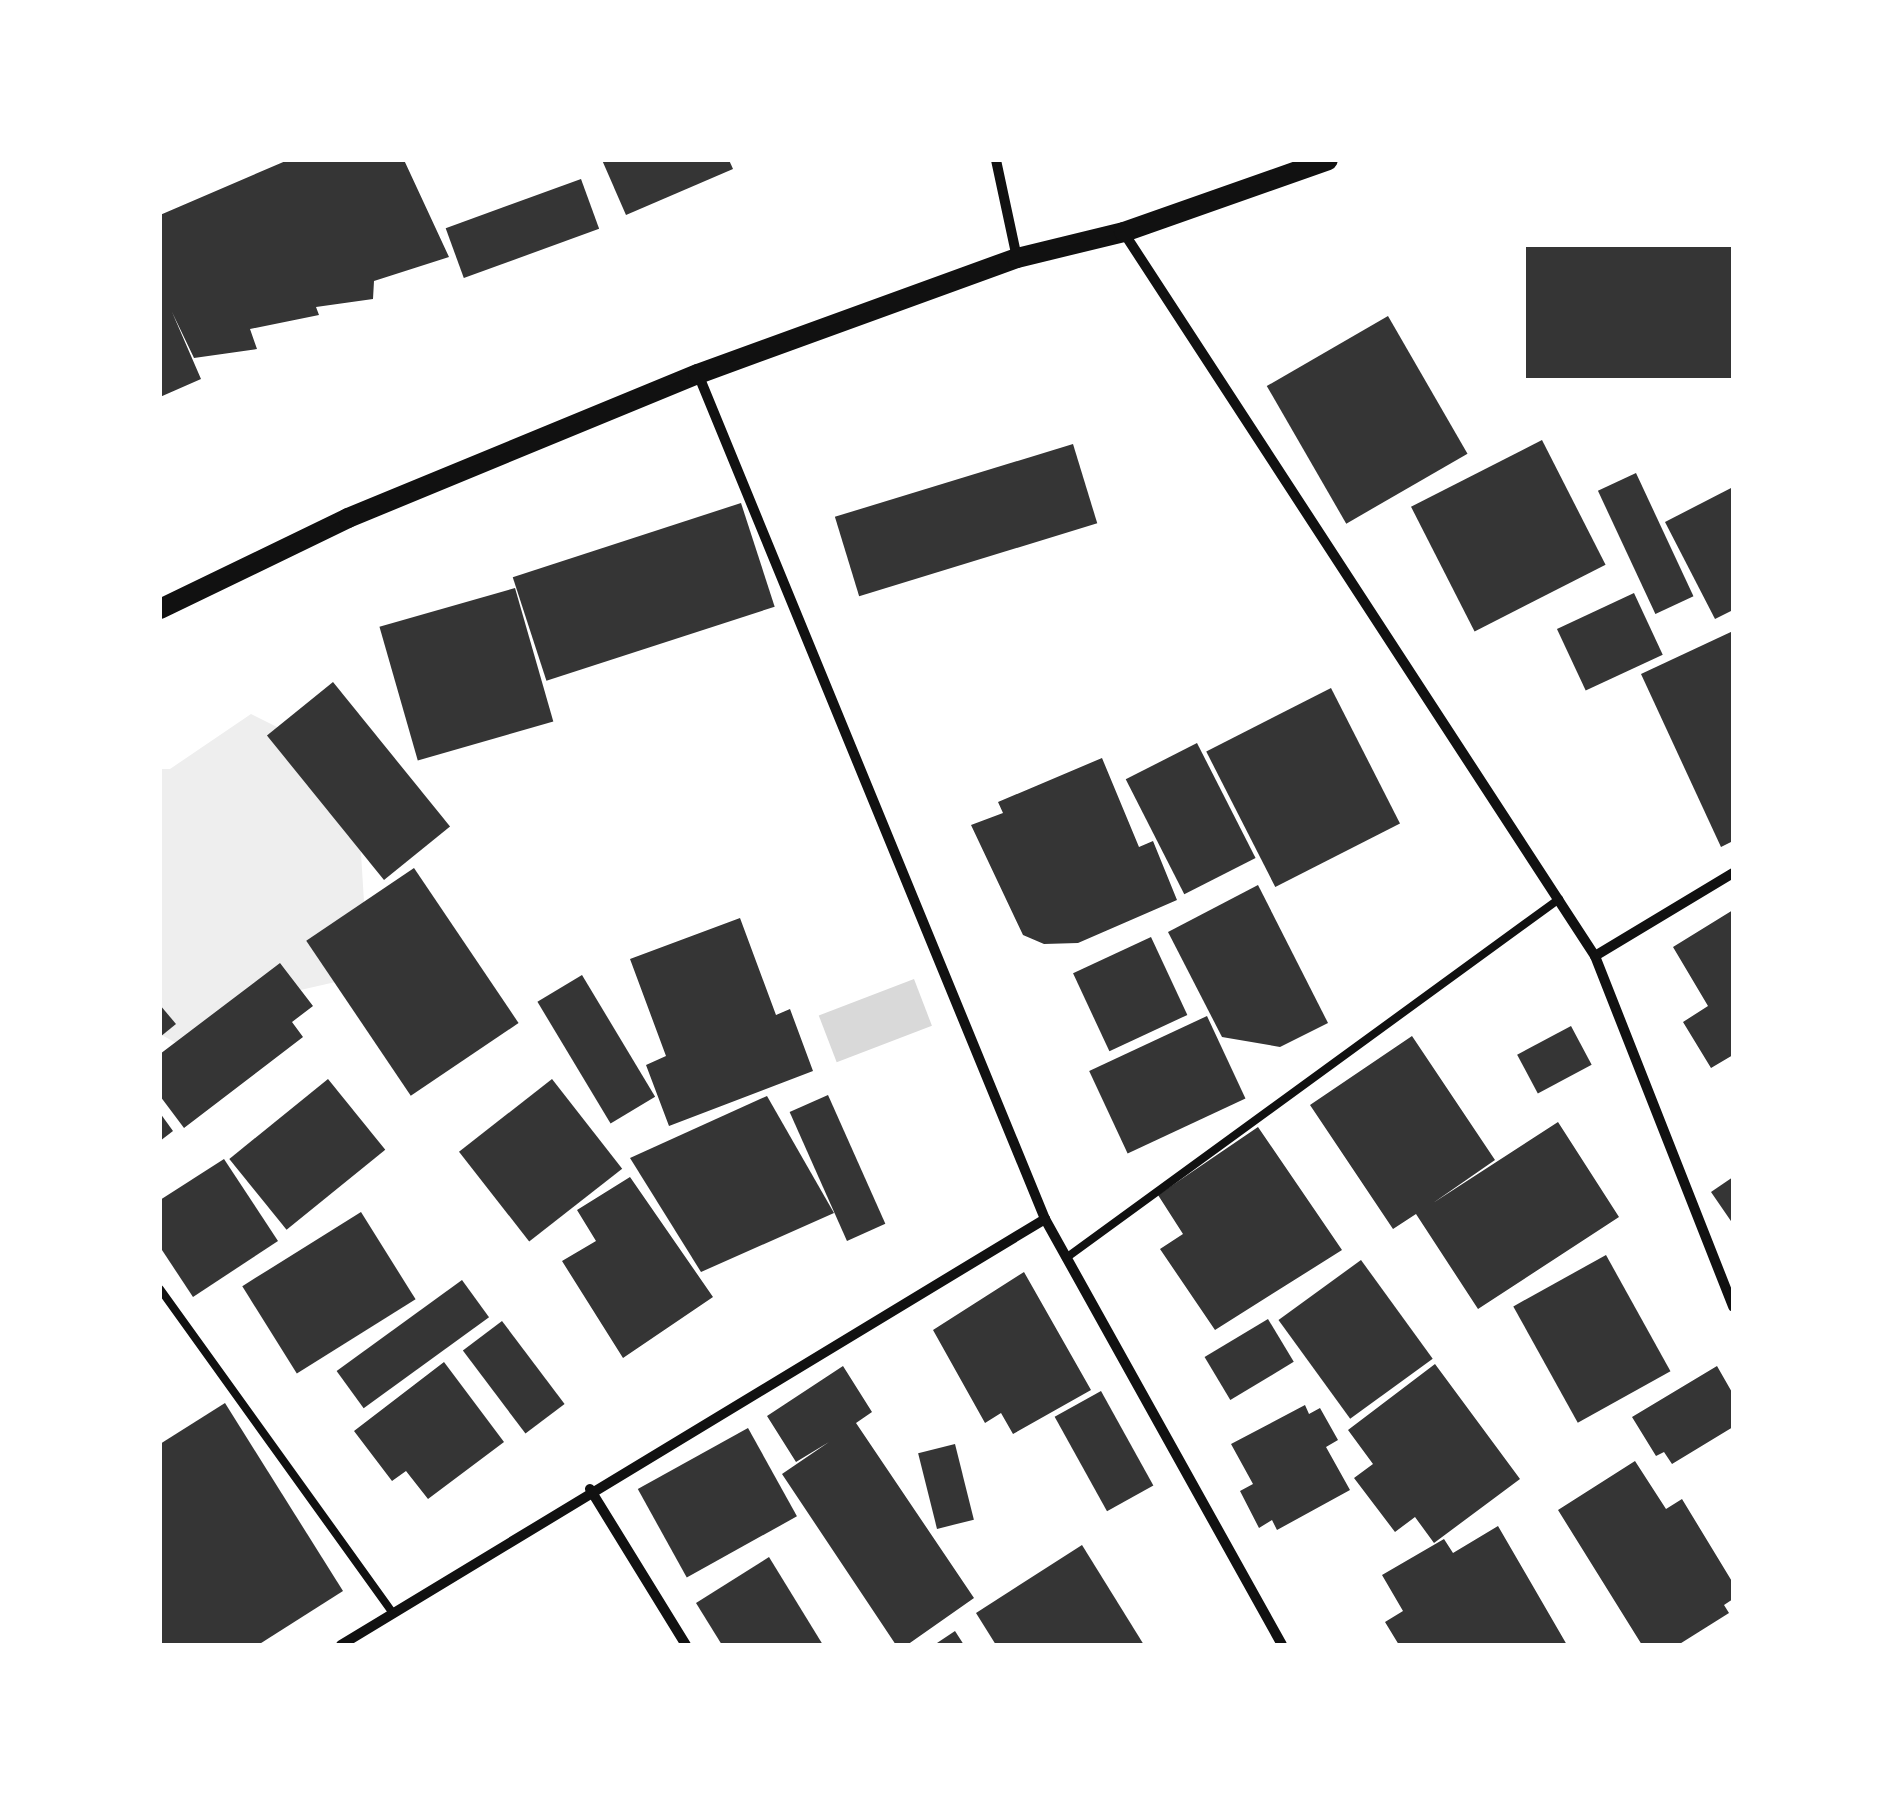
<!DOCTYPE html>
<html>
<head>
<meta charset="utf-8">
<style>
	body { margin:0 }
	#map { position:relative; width:1893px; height:1805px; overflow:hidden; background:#fff; font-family:Raleway,sans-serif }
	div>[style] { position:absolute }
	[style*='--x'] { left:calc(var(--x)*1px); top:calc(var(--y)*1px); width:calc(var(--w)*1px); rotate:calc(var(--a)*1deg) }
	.green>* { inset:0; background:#eee }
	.water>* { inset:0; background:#d9d9d9; transform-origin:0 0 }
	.building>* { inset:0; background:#353535; transform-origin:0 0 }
	.service>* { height:8px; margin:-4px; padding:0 4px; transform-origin:4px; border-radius:4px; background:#111 }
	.minor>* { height:10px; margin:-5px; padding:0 5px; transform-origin:5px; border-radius:5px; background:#111 }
	.secondary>* { height:20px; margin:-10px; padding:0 10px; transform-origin:10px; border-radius:10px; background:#111 }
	span { translate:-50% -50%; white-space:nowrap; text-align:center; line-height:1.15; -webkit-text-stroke:9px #fff; paint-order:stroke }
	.frame { position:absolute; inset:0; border:162px solid #fff; pointer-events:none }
</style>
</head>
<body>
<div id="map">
	<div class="green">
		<i style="clip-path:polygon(251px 714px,295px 736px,359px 821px,366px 934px,353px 978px,261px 999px,187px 1049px,160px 1034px,160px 769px,170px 769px)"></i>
	</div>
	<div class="water">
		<i style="left:914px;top:979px;width:50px;height:102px;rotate:69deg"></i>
	</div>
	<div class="building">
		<i style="clip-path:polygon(288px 160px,404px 160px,449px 257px,374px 281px,373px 299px,316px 307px,319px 315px,250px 329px,257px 349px,194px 358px,172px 312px,201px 379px,160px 397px,160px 215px)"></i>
		<i style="clip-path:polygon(602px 160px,729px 160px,733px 169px,626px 215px)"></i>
		<i style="left:581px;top:179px;width:53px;height:144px;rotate:70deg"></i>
		<i style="left:1733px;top:247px;width:131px;height:207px;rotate:90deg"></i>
		<i style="left:1388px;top:316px;width:159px;height:140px;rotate:60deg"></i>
		<i style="left:1542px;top:440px;width:140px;height:147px;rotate:63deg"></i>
		<i style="left:1073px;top:444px;width:83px;height:249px;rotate:73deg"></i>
		<i style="left:1636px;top:473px;width:136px;height:42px;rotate:65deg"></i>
		<i style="clip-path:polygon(1733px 487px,1733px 610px,1715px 619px,1665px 522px)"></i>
		<i style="left:741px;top:503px;width:109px;height:240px;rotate:72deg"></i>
		<i style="left:515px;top:588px;width:139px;height:141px;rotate:74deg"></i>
		<i style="left:1634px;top:593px;width:68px;height:85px;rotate:65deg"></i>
		<i style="clip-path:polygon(1733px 631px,1733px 841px,1721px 847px,1641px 674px)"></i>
		<i style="left:333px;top:682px;width:186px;height:85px;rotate:51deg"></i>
		<i style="left:1331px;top:688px;width:152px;height:140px;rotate:63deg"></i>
		<i style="left:1197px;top:743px;width:129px;height:80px;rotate:63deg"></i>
		<i style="clip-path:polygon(1102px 758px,1139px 847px,1153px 841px,1177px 900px,1078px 943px,1044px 944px,1023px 935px,971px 825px,1003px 813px,998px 802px)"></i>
		<i style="left:414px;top:868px;width:187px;height:130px;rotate:56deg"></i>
		<i style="clip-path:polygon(1258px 885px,1328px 1023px,1280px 1047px,1222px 1037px,1168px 932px)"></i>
		<i style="clip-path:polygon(1733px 910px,1733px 1055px,1711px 1068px,1683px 1022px,1708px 1006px,1673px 947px)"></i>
		<i style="clip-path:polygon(740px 918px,776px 1015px,790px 1009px,813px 1071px,669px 1126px,646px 1065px,666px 1056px,630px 959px)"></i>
		<i style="left:1151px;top:937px;width:86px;height:86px;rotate:65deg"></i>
		<i style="clip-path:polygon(280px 963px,313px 1006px,292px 1022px,303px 1037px,184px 1128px,160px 1096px,160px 1054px)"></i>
		<i style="left:582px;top:975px;width:142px;height:52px;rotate:59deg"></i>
		<i style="clip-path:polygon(160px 1005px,176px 1024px,160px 1037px)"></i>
		<i style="left:1207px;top:1016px;width:91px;height:130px;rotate:65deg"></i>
		<i style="left:1571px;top:1026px;width:44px;height:61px;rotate:62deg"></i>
		<i style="clip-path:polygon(1412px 1036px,1495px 1160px,1433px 1203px,1558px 1122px,1619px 1217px,1478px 1309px,1416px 1214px,1393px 1229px,1310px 1105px)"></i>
		<i style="left:328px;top:1079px;width:91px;height:127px;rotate:51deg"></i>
		<i style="left:552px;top:1079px;width:114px;height:118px;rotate:52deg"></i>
		<i style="left:828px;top:1095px;width:141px;height:42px;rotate:66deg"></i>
		<i style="clip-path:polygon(767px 1096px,834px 1213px,701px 1272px,630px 1158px)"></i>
		<i style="clip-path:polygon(160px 1113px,173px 1131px,160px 1141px)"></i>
		<i style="clip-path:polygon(1258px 1127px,1342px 1250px,1215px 1330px,1160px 1249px,1183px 1234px,1158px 1195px)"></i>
		<i style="clip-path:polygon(224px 1159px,278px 1241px,193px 1297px,160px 1247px,160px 1200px)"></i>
		<i style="clip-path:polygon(630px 1177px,713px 1297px,623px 1358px,562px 1261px,596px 1241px,577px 1210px)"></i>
		<i style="clip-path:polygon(1733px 1177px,1733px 1224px,1711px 1192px)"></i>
		<i style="left:361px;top:1212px;width:103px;height:140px;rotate:58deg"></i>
		<i style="left:1606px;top:1255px;width:133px;height:106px;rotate:61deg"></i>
		<i style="left:1361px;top:1260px;width:122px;height:102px;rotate:54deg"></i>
		<i style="clip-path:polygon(1024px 1272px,1091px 1390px,1013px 1434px,1001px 1413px,985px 1423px,933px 1330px)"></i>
		<i style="left:462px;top:1280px;width:46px;height:155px;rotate:54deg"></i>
		<i style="left:1268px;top:1319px;width:50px;height:74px;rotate:59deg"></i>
		<i style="left:502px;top:1321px;width:104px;height:49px;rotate:53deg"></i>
		<i style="clip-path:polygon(444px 1362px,504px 1442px,428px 1499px,406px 1471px,392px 1481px,354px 1431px)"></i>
		<i style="clip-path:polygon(1435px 1364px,1520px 1479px,1434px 1543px,1415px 1517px,1395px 1532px,1354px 1478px,1373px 1464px,1348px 1430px)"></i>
		<i style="clip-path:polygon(843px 1366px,872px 1412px,856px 1423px,974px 1598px,907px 1645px,896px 1645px,782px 1474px,829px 1442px,796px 1462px,767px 1416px)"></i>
		<i style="clip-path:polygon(1717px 1366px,1733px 1394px,1733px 1427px,1672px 1464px,1664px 1452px,1656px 1456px,1632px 1417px)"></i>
		<i style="left:1101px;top:1391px;width:108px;height:53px;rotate:61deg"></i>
		<i style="clip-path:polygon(225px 1403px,343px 1591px,258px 1645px,160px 1645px,160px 1444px)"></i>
		<i style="clip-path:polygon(1305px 1405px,1309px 1414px,1320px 1408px,1338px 1440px,1326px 1447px,1350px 1490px,1277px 1530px,1272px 1520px,1259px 1528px,1240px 1491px,1253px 1484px,1231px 1444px)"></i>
		<i style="left:748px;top:1428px;width:101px;height:126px;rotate:61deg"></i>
		<i style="left:955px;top:1444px;width:78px;height:38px;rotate:76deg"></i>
		<i style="clip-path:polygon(1635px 1461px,1666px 1509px,1682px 1499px,1733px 1583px,1733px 1599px,1724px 1605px,1729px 1613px,1678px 1645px,1642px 1645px,1558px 1510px)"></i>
		<i style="clip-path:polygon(1498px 1526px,1567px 1645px,1399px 1645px,1385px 1622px,1403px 1611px,1382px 1575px,1444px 1539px,1453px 1553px)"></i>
		<i style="clip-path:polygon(1082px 1545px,1144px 1645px,996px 1645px,976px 1613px)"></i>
		<i style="clip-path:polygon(769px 1557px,823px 1645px,722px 1645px,696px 1603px)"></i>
		<i style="clip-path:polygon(955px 1631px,964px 1645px,934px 1645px)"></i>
	</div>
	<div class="service">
		<i style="--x:1066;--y:1258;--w:610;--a:-36.06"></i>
		<i style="--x:160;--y:1289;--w:398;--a:54.3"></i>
	</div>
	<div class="minor">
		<i style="--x:996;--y:160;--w:100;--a:77.9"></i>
		<i style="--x:1124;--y:233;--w:863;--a:56.92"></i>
		<i style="--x:1595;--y:956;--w:377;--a:68.5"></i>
		<i style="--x:698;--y:374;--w:913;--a:67.67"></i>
		<i style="--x:1045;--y:1219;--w:487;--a:60.9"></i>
		<i style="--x:1595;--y:956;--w:161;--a:-31"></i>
		<i style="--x:590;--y:1489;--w:183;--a:58.4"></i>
		<i style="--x:341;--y:1645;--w:823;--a:-31.18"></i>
	</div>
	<div class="secondary">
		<i style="--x:160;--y:609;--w:209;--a:-25.8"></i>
		<i style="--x:348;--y:518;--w:378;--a:-22.4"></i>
		<i style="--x:698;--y:374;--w:339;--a:-20"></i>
		<i style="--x:1017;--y:258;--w:110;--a:-13.7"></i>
		<i style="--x:1124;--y:232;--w:216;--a:-19.4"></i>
	</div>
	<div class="frame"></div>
</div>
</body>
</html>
